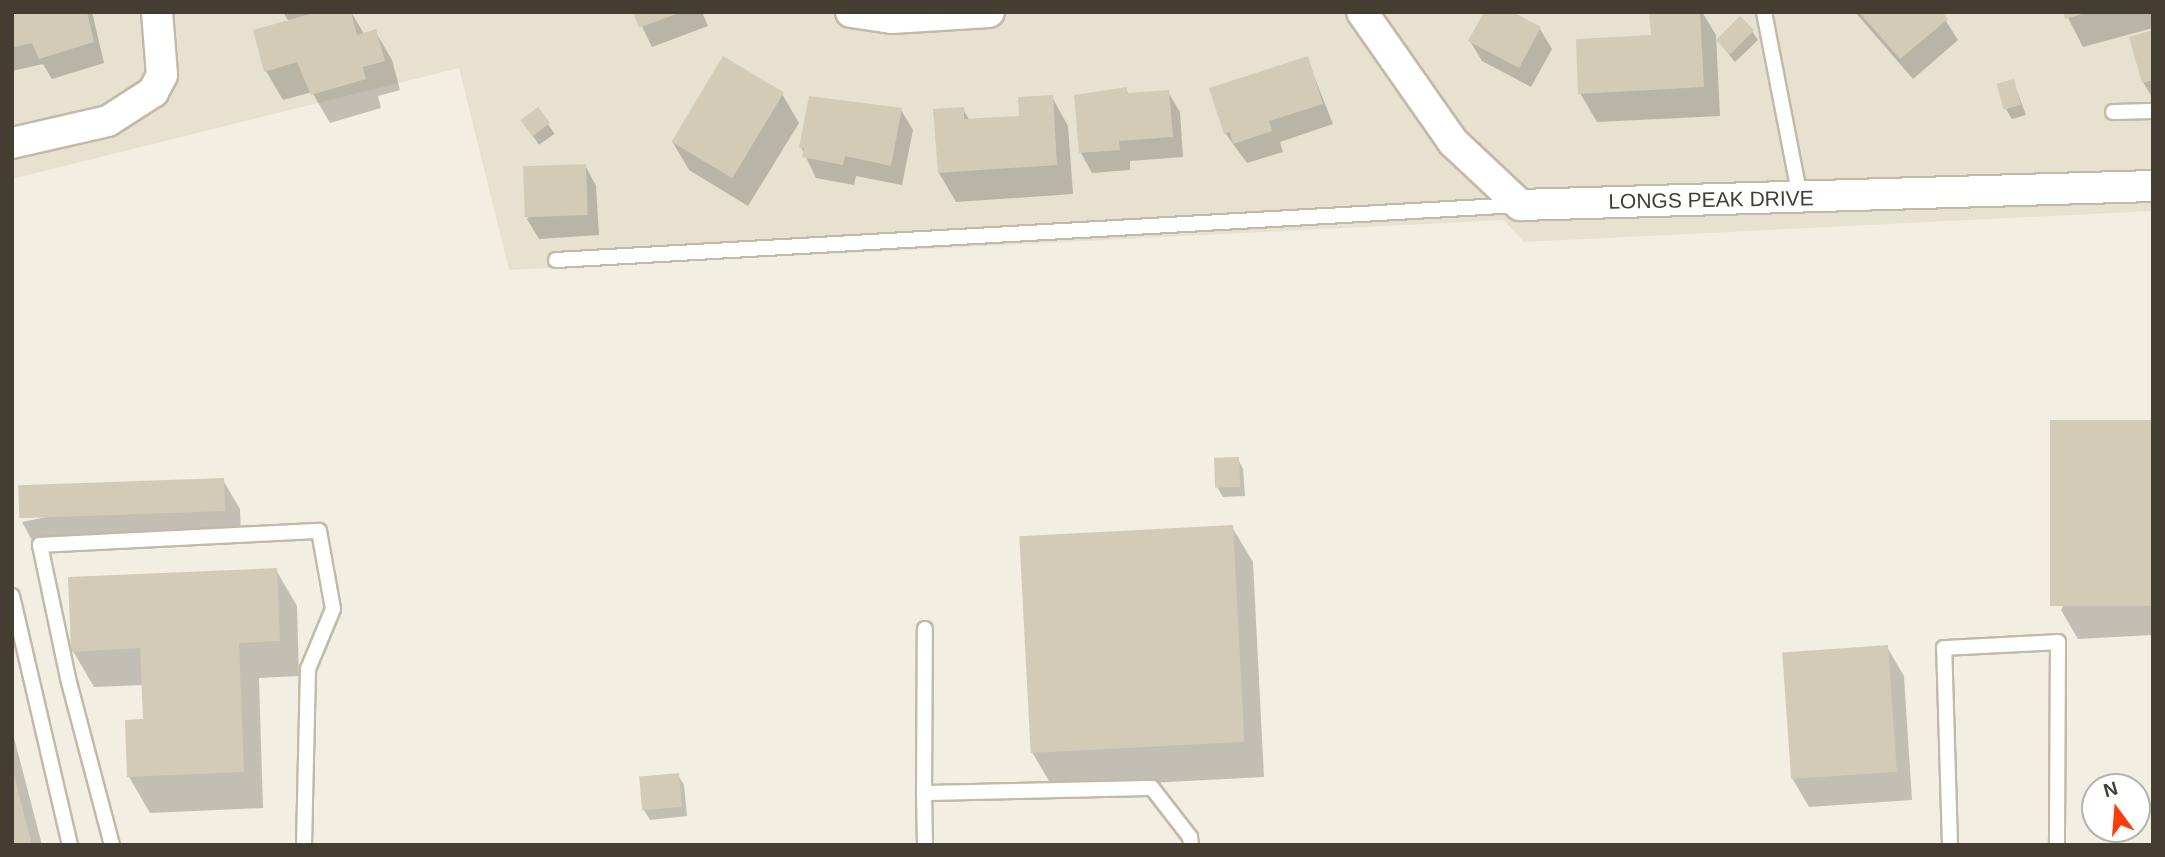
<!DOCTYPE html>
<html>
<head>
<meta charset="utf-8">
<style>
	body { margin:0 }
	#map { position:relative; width:2165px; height:857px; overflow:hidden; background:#f3eee2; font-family:Arial,sans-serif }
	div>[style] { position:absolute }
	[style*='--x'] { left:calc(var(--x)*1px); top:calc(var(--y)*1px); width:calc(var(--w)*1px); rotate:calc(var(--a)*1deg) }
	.residential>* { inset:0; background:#e7e1d0 }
	.shadow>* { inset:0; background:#0003; transform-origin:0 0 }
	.building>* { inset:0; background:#d4cbb7; transform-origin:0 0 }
	.roads { filter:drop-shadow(2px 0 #c1baa7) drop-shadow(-2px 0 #c1baa7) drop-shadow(0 2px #c1baa7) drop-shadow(0 -2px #c1baa7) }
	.lane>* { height:14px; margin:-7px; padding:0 7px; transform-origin:7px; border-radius:7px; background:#fff }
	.street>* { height:30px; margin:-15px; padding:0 15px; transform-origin:15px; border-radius:15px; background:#fff }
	span { translate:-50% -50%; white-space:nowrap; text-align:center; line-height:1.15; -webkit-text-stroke:5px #fff; paint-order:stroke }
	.street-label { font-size:21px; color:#443e32 }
	.frame { position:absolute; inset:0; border:14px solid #443e32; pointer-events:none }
	.north { position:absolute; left:2081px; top:773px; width:70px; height:70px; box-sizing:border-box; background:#fff; border:2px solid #b4b2ad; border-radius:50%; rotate:344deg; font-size:19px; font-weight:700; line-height:28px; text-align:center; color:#443e32 }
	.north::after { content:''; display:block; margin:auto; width:24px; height:32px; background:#ff3c0d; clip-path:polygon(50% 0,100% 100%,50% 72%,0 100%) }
</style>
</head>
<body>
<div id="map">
	<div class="residential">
		<i style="clip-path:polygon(12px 12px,2153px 12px,2153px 211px,1524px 242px,1503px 220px,509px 270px,459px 68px,12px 179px)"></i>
	</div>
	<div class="shadow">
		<i style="clip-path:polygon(12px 12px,92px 12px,104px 63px,52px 79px,43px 64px,12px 71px)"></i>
		<i style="clip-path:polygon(283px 12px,351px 12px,364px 34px,375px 31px,392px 60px,400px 90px,378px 96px,381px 108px,330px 123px,312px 92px,283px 100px,266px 71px,289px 22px)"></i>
		<i style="clip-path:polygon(635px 12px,702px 12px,708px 26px,652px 47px)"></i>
		<i style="clip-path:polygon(1651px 12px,1702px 12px,1716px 35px,1720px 116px,1597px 122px,1580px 93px,1653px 37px)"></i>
		<i style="clip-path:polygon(1855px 12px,1940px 12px,1958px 40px,1913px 79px)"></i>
		<i style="clip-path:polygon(2065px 12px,2153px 12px,2153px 28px,2083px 47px)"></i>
		<i style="clip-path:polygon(1540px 29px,1552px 49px,1531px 87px,1482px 61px,1470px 41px)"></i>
		<i style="clip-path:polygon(1752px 31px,1758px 40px,1735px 62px,1717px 39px)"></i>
		<i style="clip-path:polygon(2153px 32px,2153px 99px,2143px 82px)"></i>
		<i style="clip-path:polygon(1307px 58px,1333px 124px,1280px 142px,1283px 152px,1247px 163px,1225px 133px)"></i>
		<i style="clip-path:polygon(2013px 81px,2026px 115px,2012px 119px,2006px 109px)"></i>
		<i style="clip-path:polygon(1126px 89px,1129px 95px,1168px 92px,1180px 112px,1183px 157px,1130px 161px,1130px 170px,1092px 173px,1081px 153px)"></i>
		<i style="clip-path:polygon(782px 94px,799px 123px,748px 206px,689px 170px,672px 141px)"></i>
		<i style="clip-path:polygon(1052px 97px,1068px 126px,1073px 194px,956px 202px,939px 173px,963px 109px,970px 121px,1021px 118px)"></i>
		<i style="left:538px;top:110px;width:29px;height:19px;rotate:55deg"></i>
		<i style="clip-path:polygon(901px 110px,913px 130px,902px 185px,856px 176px,854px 185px,816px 178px,801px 147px)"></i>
		<i style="clip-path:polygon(585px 165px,596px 186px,599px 235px,539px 239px,527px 219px)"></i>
		<i style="clip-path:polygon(2153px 422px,2153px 635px,2078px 639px,2061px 610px)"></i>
		<i style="clip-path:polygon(1238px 459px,1243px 469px,1245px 496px,1223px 497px,1217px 487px)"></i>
		<i style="clip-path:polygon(223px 480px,240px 509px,241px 540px,38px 551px,22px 522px)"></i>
		<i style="clip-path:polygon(1232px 527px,1253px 562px,1264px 777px,1053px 788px,1032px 752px)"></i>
		<i style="clip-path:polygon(276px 570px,297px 606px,299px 676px,259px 678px,263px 808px,150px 813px,129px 777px,145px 721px,144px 685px,94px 687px,73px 651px)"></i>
		<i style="clip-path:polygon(1887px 647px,1904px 676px,1912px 800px,1809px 807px,1792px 778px)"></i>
		<i style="clip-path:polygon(12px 730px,42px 845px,12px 845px)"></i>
		<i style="clip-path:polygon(678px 775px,684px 785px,687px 816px,650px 820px,644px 810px)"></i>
	</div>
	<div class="building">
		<i style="clip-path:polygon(12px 12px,87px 12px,94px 42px,39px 59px,32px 43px,12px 48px)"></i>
		<i style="clip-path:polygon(317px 12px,351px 12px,357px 35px,376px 29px,385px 61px,363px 67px,366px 79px,311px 95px,297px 62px,264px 72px,253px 30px)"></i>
		<i style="clip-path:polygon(633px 12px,679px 12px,679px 13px,639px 28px)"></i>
		<i style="clip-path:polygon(1484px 12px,1513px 12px,1541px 27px,1519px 68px,1468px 41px)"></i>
		<i style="clip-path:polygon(1649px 12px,1700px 12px,1704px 87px,1578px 94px,1576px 39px,1651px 35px)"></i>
		<i style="clip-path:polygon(1859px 12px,1942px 12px,1948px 19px,1900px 59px)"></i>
		<i style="clip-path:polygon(2063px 12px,2086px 12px,2086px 13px,2065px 19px)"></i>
		<i style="left:1740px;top:16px;width:20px;height:34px;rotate:45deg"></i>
		<i style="clip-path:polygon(2153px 30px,2153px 80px,2142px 83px,2129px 37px)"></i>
		<i style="left:723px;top:56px;width:71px;height:100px;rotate:31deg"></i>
		<i style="clip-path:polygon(1308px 56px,1323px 104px,1269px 121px,1272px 131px,1233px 144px,1230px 132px,1224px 134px,1209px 88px)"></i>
		<i style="left:2014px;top:79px;width:27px;height:18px;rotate:75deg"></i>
		<i style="clip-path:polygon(1127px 87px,1127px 93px,1169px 90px,1173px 137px,1119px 141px,1120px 150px,1079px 153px,1074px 95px)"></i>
		<i style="clip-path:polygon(1053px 95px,1057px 165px,938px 173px,933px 109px,964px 107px,964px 119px,1019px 116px,1018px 97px)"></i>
		<i style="clip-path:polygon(809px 96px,902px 108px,891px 166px,845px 156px,843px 165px,802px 157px,804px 148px,799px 148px)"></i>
		<i style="left:538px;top:107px;width:20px;height:22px;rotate:53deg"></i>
		<i style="left:586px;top:164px;width:51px;height:63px;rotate:88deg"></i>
		<i style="left:2153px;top:420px;width:186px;height:103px;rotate:90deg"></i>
		<i style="left:1239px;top:457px;width:30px;height:25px;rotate:88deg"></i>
		<i style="left:224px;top:478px;width:33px;height:206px;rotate:88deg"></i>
		<i style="left:1233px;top:525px;width:217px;height:214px;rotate:87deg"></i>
		<i style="clip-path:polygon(277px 568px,280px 641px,239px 643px,244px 772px,127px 777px,125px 720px,143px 719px,140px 648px,71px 652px,68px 577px)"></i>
		<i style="left:1888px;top:645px;width:127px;height:106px;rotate:86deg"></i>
		<i style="clip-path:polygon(12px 772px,13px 772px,32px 845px,12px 845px)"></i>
		<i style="left:679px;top:773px;width:34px;height:40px;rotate:85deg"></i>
	</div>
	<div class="roads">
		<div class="lane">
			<i style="--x:1764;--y:12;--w:189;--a:79"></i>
			<i style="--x:2113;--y:112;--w:40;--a:-1.4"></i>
			<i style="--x:556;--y:260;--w:965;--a:-3.27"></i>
			<i style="--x:12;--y:596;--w:256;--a:76.9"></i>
			<i style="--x:924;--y:793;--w:164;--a:-89.7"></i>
			<i style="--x:112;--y:845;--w:173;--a:-104.8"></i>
			<i style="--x:68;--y:678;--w:136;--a:-101.9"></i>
			<i style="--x:40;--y:545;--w:279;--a:-2.9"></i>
			<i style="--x:319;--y:531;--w:79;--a:79.8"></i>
			<i style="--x:333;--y:609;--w:65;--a:112.6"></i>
			<i style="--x:308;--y:669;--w:176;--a:91.3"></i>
			<i style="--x:925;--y:845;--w:52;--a:-91.1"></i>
			<i style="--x:924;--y:793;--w:228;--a:-1.3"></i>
			<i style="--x:1152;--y:788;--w:62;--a:52.2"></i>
			<i style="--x:1190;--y:837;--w:8;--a:83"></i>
			<i style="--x:1950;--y:845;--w:197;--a:-91.7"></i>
			<i style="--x:1944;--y:648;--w:114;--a:-3"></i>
			<i style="--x:2058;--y:642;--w:203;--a:90.3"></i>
		</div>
		<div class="street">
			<i style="--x:851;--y:12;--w:41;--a:8.3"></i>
			<i style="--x:892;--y:18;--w:97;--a:-3.5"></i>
			<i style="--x:1362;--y:12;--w:159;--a:55"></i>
			<i style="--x:1453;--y:142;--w:92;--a:43.2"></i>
			<i style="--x:1520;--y:205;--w:633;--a:-1.72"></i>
			<i style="--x:12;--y:143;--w:98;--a:-12.9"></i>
			<i style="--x:108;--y:121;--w:54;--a:-32.8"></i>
			<i style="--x:153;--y:92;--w:19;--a:-62"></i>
			<i style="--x:162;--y:75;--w:63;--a:-94.5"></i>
		</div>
	</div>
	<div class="street-label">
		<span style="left:1711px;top:200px;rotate:-1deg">LONGS PEAK DRIVE</span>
	</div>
	<div class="frame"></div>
	<div class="north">N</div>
</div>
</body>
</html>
